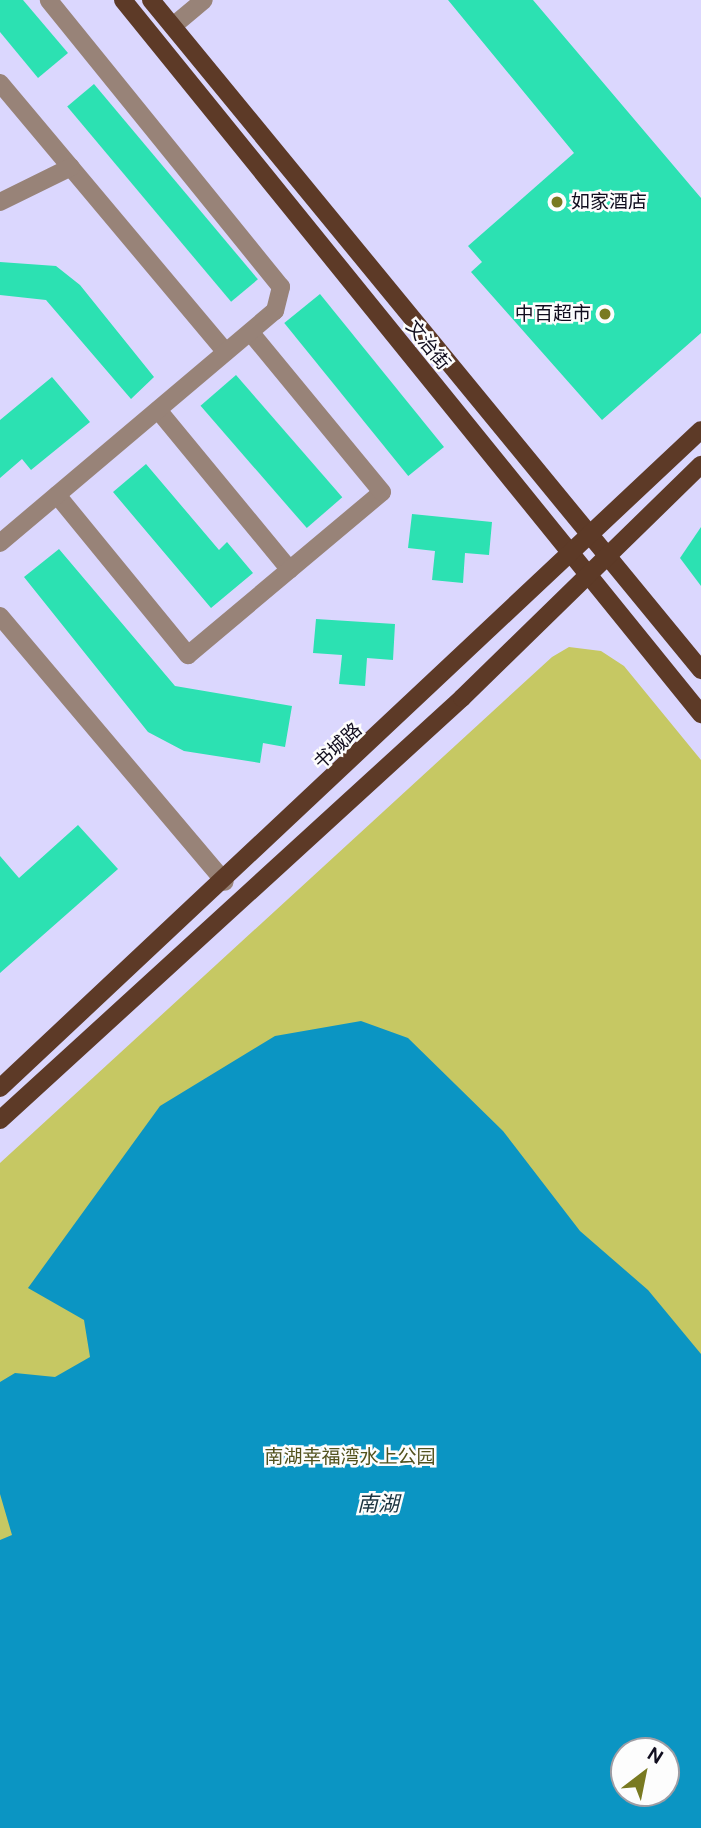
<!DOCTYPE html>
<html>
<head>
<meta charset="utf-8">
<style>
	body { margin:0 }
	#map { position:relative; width:701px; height:1828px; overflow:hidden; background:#dbd7fe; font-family:"DM Sans","Noto Sans SC",sans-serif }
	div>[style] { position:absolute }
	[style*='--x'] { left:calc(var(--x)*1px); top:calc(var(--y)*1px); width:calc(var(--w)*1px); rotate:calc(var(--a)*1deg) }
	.green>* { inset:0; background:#c6c863 }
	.water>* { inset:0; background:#0b95c3 }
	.building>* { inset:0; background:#2ce1b2; transform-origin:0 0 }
	.minor>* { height:18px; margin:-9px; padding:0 9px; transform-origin:9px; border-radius:9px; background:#988378 }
	.major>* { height:18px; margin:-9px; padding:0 9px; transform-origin:9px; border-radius:9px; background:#5d3a27 }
	.dots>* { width:19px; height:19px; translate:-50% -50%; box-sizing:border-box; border:4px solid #fdfdfd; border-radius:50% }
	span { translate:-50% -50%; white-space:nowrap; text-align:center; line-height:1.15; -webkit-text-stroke:5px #fdfdfd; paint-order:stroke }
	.poi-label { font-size:19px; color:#110e1f }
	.left { translate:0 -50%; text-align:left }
	.right { translate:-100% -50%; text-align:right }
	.street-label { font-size:19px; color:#110e1f }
	.park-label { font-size:19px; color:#52521e }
	.water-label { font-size:21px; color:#1b333f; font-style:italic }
	.north { position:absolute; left:610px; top:1737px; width:70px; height:70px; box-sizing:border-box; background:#fdfdfd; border:2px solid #9f9da4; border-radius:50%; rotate:32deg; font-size:19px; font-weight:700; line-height:28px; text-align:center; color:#110e1f }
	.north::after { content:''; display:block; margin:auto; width:24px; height:32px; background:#797a21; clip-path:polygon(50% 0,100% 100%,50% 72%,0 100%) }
</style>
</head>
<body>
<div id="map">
	<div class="green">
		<i style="clip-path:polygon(evenodd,569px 647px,601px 651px,624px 666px,701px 760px,701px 1828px,0 1828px,0 1163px,552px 657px,569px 647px,624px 1751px,666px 1751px,666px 1793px,624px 1793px,624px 1751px)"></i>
	</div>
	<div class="water">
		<i style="clip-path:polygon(evenodd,361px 1021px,408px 1038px,503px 1131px,580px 1231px,648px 1290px,701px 1354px,701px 1828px,0 1828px,0 1540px,12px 1535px,0 1494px,0 1382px,15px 1373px,55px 1377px,90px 1357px,84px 1320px,28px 1288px,160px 1106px,275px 1036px,361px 1021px,624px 1751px,666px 1751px,666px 1793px,624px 1793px,624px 1751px)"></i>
	</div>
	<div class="building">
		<i style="clip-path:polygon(0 0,23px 0,68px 53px,38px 78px,0 32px)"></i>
		<i style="clip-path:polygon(448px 0,533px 0,701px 198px,701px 333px,602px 420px,471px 272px,482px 262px,468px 246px,574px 153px)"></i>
		<i style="left:94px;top:84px;width:255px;height:35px;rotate:50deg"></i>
		<i style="clip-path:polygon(0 262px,56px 266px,80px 285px,154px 377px,131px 399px,46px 300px,0 295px)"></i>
		<i style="left:320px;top:294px;width:197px;height:46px;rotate:51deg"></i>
		<i style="left:236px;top:375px;width:162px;height:47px;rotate:49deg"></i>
		<i style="clip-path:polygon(52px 377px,90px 422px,31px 470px,22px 459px,0 478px,0 420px)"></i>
		<i style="clip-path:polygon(146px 464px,219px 550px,227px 542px,253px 573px,211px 608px,113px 492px)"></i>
		<i style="clip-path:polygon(412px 514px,492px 522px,489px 555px,465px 553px,463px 583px,432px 580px,435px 551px,408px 548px)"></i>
		<i style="clip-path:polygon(701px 527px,701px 586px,680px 558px)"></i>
		<i style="clip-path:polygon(59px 549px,175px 686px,292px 706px,285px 747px,263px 743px,260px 763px,184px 751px,148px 732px,24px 577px)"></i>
		<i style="clip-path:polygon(316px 619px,395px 624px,393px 660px,367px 658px,365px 686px,339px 684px,342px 655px,313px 653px)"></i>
		<i style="clip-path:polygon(78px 825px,118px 869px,0 973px,0 856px,19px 878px)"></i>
	</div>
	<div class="minor">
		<i style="--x:173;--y:26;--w:40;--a:-40"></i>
		<i style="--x:0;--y:83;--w:351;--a:50"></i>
		<i style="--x:0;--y:202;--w:79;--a:-26.2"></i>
		<i style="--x:158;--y:410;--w:207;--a:50.5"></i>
		<i style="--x:57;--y:495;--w:207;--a:50.7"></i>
		<i style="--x:188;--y:655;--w:253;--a:-40"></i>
		<i style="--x:382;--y:492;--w:207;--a:-129.5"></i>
		<i style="--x:0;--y:543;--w:360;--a:-40.2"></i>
		<i style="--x:275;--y:311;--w:25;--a:-76"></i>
		<i style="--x:281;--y:287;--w:369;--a:-129"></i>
		<i style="--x:0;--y:616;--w:348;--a:49.8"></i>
	</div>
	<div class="major">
		<i style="--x:123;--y:0;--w:919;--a:51.01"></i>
		<i style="--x:151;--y:0;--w:867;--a:50.62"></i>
		<i style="--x:0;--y:1088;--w:961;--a:-43.19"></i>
		<i style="--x:0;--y:1120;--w:626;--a:-42.41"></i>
		<i style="--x:462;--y:698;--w:334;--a:-44.3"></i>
	</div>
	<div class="dots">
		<i style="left:557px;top:202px;background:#797a21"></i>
		<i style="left:605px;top:314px;background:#797a21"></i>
	</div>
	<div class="poi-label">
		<span class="left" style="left:571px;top:202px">如家酒店</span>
		<span class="right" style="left:591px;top:314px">中百超市</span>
	</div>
	<div class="street-label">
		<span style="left:428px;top:345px;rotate:51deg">文治街</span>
		<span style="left:338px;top:746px;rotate:-43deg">书城路</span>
	</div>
	<div class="park-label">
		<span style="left:350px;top:1457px">南湖幸福湾水上公园</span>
	</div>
	<div class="water-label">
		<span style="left:378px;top:1504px">南湖</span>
	</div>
	<div class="north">N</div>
</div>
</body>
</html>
